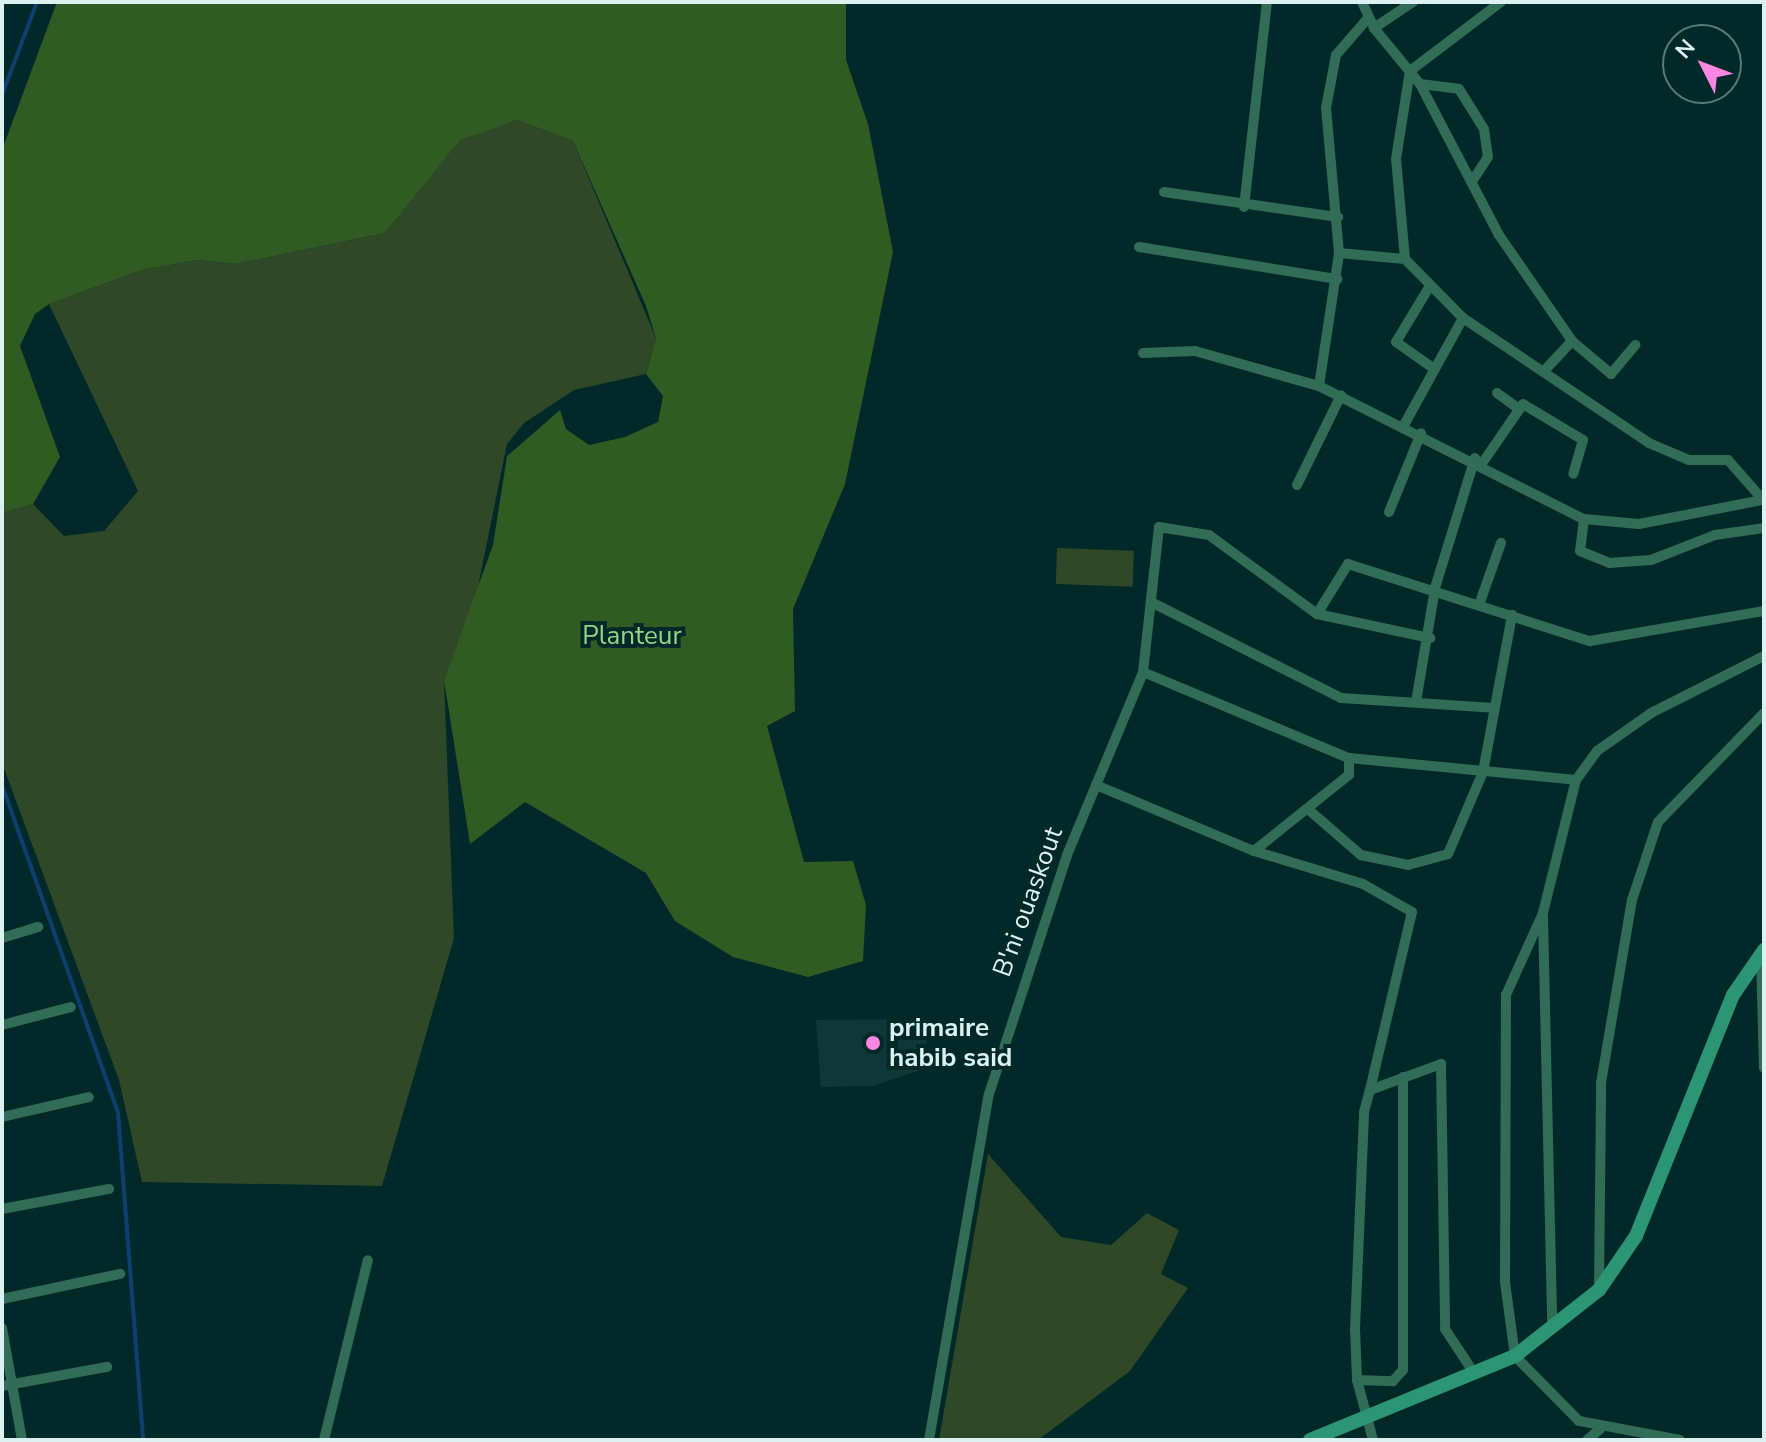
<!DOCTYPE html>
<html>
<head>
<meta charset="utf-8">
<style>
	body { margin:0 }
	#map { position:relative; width:1766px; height:1442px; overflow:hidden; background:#01292a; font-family:"Nunito Sans",sans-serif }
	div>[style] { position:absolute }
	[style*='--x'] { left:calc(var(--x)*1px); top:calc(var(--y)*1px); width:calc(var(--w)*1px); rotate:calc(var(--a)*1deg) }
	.built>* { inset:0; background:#103737 }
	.green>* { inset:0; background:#2e4828; transform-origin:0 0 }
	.forest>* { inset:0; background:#305b23 }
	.stream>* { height:4px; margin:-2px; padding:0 2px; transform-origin:2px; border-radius:2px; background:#0d4071 }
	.street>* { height:10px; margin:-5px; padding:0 5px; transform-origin:5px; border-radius:5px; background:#316c57 }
	.secondary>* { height:14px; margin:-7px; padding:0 7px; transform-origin:7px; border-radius:7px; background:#2c9574 }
	.dots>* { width:22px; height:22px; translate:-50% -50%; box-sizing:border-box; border:4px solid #01292a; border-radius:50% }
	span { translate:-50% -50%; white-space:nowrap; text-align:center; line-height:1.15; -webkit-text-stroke:8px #01292a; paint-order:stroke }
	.park-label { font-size:26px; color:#95d584 }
	.street-label { font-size:26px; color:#ddf1f1 }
	.poi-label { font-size:26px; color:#ddf1f1; font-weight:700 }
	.left { translate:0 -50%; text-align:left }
	.frame { position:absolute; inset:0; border:4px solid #ddf1f1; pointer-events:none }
	.north { position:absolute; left:1662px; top:24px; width:80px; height:80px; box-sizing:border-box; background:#01292a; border:2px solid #59797a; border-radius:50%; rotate:312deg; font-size:22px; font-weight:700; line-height:32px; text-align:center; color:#ddf1f1 }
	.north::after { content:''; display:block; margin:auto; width:28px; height:36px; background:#fd86e1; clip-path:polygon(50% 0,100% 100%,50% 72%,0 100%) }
</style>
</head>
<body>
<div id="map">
	<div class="built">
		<i style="clip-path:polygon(925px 1019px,929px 1067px,873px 1086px,821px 1087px,816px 1020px)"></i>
	</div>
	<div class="green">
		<i style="clip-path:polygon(517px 120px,573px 141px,656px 338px,646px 374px,574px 390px,524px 423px,507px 444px,477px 592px,444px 680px,454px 938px,382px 1186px,142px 1182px,119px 1080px,2px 763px,2px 513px,33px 504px,64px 536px,104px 531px,138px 491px,49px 304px,142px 270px,197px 260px,236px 264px,385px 233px,460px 139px)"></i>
		<i style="left:1057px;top:548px;width:77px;height:36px;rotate:2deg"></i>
		<i style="clip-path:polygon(988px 1154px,1061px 1237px,1111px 1245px,1147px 1213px,1179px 1230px,1161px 1274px,1188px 1288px,1130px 1371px,1038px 1440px,939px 1440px)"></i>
	</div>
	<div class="forest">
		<i style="clip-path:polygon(57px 2px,846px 2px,846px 60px,868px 124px,893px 252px,845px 484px,793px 609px,795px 711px,767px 726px,804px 862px,853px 861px,866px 905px,863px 961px,808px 977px,733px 957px,675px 921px,646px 873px,525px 802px,470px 844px,444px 680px,493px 545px,507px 456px,560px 410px,566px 429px,589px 445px,625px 437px,658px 422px,663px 396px,646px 374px,656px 338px,646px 306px,573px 141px,517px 120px,460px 140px,385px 233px,236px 264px,197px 260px,142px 270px,49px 304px,35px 314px,20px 346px,60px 457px,33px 504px,2px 513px,2px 150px)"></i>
	</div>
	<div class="stream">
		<i style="--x:2;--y:95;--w:99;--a:-69.4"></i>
		<i style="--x:2;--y:785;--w:348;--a:70.5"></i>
		<i style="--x:118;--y:1113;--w:328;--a:85.6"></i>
	</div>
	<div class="street">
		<i style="--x:1362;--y:2;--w:29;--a:65"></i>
		<i style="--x:1374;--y:28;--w:72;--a:50.6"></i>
		<i style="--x:1420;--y:84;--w:39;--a:7"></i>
		<i style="--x:1459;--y:89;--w:47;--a:58"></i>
		<i style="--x:1484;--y:129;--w:28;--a:82"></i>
		<i style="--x:1488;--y:157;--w:27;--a:123"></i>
		<i style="--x:1374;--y:28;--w:47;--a:-33.7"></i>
		<i style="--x:1410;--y:71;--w:114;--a:-37.2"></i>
		<i style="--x:1420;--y:84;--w:170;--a:62.4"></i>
		<i style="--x:1499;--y:235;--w:129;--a:55.4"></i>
		<i style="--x:1572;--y:341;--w:51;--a:40.2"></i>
		<i style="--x:1611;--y:374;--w:38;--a:-50"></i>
		<i style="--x:1164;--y:192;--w:176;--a:8.2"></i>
		<i style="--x:1244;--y:207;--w:206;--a:-83.6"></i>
		<i style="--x:1139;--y:247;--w:201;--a:9.2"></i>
		<i style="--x:1339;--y:253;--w:66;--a:5.2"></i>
		<i style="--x:1405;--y:259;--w:83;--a:45.5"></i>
		<i style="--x:1463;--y:318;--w:224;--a:33.9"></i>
		<i style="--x:1649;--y:443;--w:43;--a:23"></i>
		<i style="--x:1689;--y:460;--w:39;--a:0"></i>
		<i style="--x:1728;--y:460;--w:55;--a:48.7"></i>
		<i style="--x:1405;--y:259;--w:100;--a:-95.1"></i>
		<i style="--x:1396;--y:159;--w:89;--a:-81"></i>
		<i style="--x:1428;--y:289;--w:62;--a:121.1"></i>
		<i style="--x:1396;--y:342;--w:45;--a:35.1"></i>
		<i style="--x:1143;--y:353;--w:52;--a:-2.2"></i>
		<i style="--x:1195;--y:351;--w:129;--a:15.8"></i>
		<i style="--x:1319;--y:386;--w:297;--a:26.7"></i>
		<i style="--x:1584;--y:519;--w:55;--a:5.2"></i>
		<i style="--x:1639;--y:524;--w:126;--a:-11"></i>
		<i style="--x:1545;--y:370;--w:40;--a:-47"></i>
		<i style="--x:1319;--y:386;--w:134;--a:-81.4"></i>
		<i style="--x:1339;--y:253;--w:146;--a:-95.1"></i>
		<i style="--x:1326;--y:108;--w:54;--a:-79.3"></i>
		<i style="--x:1336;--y:55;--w:49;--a:-49.1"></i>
		<i style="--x:1497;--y:393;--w:24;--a:36"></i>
		<i style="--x:1404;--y:425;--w:122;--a:-61.1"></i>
		<i style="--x:1483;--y:462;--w:70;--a:-55.4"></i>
		<i style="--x:1523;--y:404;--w:70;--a:31"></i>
		<i style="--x:1583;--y:440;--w:35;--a:106"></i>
		<i style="--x:1297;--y:485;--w:100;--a:-63.9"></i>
		<i style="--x:1389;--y:512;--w:85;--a:-67.9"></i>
		<i style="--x:1584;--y:519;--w:32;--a:97"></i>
		<i style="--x:1580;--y:551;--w:31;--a:22"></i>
		<i style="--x:1609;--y:563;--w:42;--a:-4.1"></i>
		<i style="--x:1651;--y:560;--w:69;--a:-21.3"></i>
		<i style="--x:1715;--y:535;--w:49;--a:-8.1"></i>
		<i style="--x:1151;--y:602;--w:213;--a:26.8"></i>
		<i style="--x:1341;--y:698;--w:153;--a:3.7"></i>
		<i style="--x:1479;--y:605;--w:66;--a:-70.5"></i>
		<i style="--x:1317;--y:614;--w:59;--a:-58.2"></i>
		<i style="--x:1348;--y:564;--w:254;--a:17.7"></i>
		<i style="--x:1590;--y:641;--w:177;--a:-9.8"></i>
		<i style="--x:1143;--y:672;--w:223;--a:22.7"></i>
		<i style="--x:1349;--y:758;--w:228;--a:5.5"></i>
		<i style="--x:1416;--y:702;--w:116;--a:-80.5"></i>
		<i style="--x:1435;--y:588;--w:136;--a:-72.9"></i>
		<i style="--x:1096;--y:785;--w:171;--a:22.7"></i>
		<i style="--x:1254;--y:851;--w:122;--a:-38.7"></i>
		<i style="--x:1349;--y:775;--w:17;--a:-90"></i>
		<i style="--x:1309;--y:810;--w:69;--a:40.9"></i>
		<i style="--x:1361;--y:855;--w:48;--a:12"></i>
		<i style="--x:1408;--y:865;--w:41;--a:-15.4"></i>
		<i style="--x:1448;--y:854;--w:89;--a:-66.9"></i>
		<i style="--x:1483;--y:772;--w:160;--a:-79.5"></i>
		<i style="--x:1254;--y:851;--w:114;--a:16.8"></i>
		<i style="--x:1363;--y:884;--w:56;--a:29.7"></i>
		<i style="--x:1412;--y:912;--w:183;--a:103.3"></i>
		<i style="--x:1543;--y:917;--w:412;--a:88.7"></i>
		<i style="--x:2;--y:938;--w:38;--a:-17"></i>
		<i style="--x:1761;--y:955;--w:113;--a:88.5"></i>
		<i style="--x:2;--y:1025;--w:71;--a:-14.6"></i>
		<i style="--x:2;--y:1117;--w:89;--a:-12.9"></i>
		<i style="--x:2;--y:1209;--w:109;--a:-10.6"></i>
		<i style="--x:1599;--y:1288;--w:205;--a:-89.4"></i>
		<i style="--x:1601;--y:1083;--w:186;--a:-80.4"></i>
		<i style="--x:1632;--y:900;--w:82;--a:-71.6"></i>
		<i style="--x:1658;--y:822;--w:152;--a:-45.8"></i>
		<i style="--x:2;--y:1299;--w:121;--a:-12"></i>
		<i style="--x:2;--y:1328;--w:114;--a:79.9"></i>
		<i style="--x:1357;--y:1380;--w:36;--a:2"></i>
		<i style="--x:1393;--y:1381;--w:15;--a:-48"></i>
		<i style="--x:1403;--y:1370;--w:293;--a:-90"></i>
		<i style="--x:2;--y:1386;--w:107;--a:-10.3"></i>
		<i style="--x:324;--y:1440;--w:185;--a:-76.3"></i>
		<i style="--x:929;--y:1440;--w:351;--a:-80.2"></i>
		<i style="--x:989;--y:1094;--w:251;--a:-71.9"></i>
		<i style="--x:1067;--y:855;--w:198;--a:-67.4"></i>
		<i style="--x:1143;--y:672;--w:146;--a:-83.7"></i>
		<i style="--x:1159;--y:527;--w:51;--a:9.1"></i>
		<i style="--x:1209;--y:535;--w:134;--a:36.2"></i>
		<i style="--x:1317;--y:614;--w:116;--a:12"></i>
		<i style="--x:1373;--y:1440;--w:62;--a:-104.9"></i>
		<i style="--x:1357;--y:1380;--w:51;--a:-92.2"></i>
		<i style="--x:1355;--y:1329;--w:217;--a:-87.6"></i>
		<i style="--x:1364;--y:1112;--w:23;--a:-75"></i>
		<i style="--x:1370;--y:1090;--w:76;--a:-20.1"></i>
		<i style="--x:1441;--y:1064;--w:265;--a:89.1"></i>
		<i style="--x:1445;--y:1329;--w:53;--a:56.6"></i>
		<i style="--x:1587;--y:1440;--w:17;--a:-40"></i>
		<i style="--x:1680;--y:1440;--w:103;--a:-169.3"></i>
		<i style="--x:1579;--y:1421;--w:91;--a:-134.6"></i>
		<i style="--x:1515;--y:1356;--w:75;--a:-97.7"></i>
		<i style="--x:1505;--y:1282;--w:287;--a:-89.8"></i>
		<i style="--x:1506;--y:995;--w:90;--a:-65.7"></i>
		<i style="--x:1543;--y:913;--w:137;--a:-76.1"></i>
		<i style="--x:1576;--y:780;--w:36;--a:-54"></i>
		<i style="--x:1597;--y:751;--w:66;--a:-35.1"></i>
		<i style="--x:1651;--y:713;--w:127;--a:-26.8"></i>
	</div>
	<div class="secondary">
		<i style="--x:1310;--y:1440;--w:222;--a:-22.3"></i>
		<i style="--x:1515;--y:1356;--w:107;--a:-38.2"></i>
		<i style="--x:1599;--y:1290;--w:65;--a:-55.6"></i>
		<i style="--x:1636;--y:1236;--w:260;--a:-68.1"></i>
		<i style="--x:1733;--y:995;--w:55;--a:-55.4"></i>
	</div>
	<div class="dots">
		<i style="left:873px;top:1043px;background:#fd86e1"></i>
	</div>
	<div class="park-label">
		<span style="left:632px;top:636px">Planteur</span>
	</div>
	<div class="street-label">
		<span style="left:1028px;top:902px;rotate:-70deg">B'ni ouaskout</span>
	</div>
	<div class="poi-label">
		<span class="left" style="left:889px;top:1043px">primaire<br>habib said</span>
	</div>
	<div class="frame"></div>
	<div class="north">N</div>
</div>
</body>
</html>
